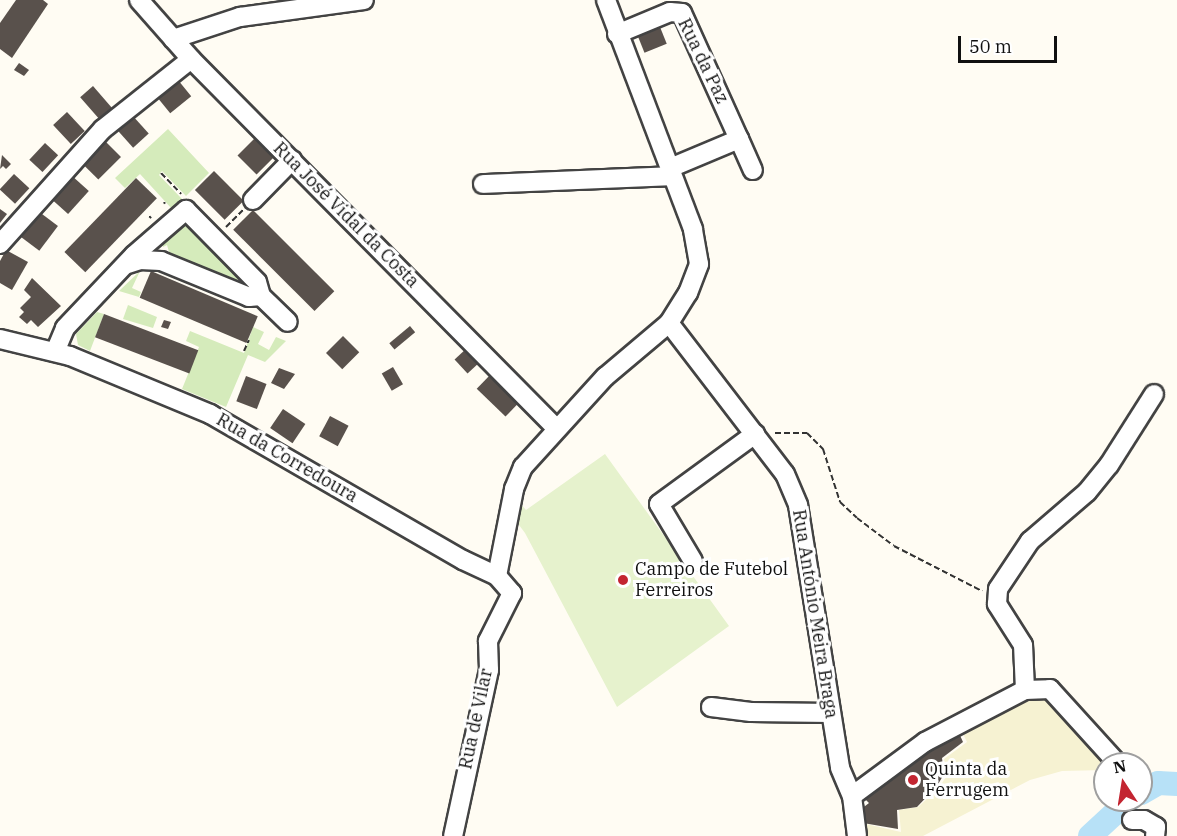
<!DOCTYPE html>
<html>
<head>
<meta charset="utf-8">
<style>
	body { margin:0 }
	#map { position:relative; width:1177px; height:836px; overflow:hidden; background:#fffcf3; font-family:"IBM Plex Serif",serif }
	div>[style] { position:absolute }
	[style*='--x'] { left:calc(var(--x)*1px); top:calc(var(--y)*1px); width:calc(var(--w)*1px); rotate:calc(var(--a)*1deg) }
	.farmland>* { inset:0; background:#f6f2d2 }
	.green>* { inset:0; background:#d5ebbb }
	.pitch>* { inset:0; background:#e6f2cd }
	.river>* { height:24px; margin:-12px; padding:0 12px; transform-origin:12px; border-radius:12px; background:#b7e1f7 }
	.building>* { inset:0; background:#59514c; transform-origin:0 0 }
	.path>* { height:2px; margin-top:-1px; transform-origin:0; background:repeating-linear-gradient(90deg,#323232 0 6px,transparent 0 9px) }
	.roads { filter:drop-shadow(2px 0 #434343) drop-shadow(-2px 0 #434343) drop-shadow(0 2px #434343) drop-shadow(0 -2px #434343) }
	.minor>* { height:18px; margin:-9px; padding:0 9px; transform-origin:9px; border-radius:9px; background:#fff }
	.dots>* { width:16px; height:16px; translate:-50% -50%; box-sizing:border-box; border:3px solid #fff; border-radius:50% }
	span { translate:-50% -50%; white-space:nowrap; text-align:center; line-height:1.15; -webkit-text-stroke:6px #fff; paint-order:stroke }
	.street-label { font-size:18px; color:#101010 }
	.poi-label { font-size:18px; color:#101010 }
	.left { translate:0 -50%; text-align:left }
	.north { position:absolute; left:1093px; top:752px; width:60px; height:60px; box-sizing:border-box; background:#fff; border:2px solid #9f9f9f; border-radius:50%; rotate:348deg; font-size:16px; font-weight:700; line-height:24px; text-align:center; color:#101010 }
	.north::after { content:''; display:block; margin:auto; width:21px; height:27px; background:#c32531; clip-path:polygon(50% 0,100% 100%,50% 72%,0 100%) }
	.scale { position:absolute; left:958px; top:36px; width:99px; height:27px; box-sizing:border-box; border:3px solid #101010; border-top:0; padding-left:8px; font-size:18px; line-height:21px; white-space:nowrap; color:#101010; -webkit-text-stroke:4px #fff; paint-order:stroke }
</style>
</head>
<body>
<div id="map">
	<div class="farmland">
		<i style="clip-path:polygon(1045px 690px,1115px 764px,1105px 764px,1105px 770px,1062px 771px,1030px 780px,923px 836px,864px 836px,866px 824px,901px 832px,899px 810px,918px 807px,939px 788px,947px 775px,944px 759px,967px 742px,961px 730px)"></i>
	</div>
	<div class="green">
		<i style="clip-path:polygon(168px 129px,209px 173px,186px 196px,162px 171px,159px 175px,182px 199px,172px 209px,140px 174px,125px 188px,115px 178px)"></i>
		<i style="clip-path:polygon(183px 222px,189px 223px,250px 284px,248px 288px,165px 254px,169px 252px,167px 245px,163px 247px,163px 239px)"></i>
		<i style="clip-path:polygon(140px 271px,132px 288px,141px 292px,139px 297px,119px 291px)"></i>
		<i style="clip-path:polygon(128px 305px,157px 317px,153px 328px,123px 319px)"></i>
		<i style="clip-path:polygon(97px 312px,104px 314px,90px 351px,78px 345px,76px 334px)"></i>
		<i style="clip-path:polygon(253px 327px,264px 332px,258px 344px,269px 350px,276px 337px,286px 341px,265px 362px,248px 355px,226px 407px,182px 389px,199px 347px,186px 341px,190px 331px,244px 353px)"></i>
	</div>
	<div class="pitch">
		<i style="clip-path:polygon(605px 454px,729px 626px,617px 707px,525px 533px,513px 517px,519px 502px,526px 510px)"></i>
	</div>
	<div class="river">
		<i style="--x:1141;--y:793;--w:20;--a:-30"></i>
		<i style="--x:1158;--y:783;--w:19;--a:3"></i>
		<i style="--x:1090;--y:836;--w:53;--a:-42.7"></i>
	</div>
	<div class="building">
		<i style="clip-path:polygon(16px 0,43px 0,48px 4px,12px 58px,0 49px,0 23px)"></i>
		<i style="left:660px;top:27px;width:18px;height:24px;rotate:68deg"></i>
		<i style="clip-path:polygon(19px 63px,29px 70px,24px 76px,14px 70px)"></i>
		<i style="left:178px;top:80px;width:21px;height:27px;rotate:51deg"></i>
		<i style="left:93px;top:86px;width:29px;height:17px;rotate:49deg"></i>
		<i style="left:67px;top:112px;width:26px;height:19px;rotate:47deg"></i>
		<i style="left:132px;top:115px;width:25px;height:21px;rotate:48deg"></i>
		<i style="left:258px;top:135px;width:27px;height:29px;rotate:45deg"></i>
		<i style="left:104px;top:140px;width:24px;height:32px;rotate:45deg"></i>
		<i style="left:45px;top:143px;width:18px;height:23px;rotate:43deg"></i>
		<i style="clip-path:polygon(2px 155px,11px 164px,6px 169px,3px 166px,0 169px)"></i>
		<i style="left:214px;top:171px;width:42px;height:27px;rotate:45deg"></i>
		<i style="left:14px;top:174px;width:21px;height:21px;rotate:43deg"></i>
		<i style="left:71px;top:175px;width:24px;height:31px;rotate:42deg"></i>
		<i style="left:136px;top:178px;width:29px;height:103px;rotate:44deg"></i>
		<i style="clip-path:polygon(0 209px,7px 214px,0 223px)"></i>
		<i style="left:253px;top:210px;width:115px;height:28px;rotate:45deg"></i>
		<i style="left:38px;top:211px;width:25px;height:31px;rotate:37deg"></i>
		<i style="clip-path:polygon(6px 250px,28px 262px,12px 290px,0 283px,0 261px)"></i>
		<i style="left:151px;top:271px;width:116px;height:29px;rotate:23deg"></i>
		<i style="clip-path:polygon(32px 278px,61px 306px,38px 327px,31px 320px,27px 324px,19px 317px,24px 312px,20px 308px,31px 297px,24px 290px)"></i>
		<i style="left:104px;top:314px;width:101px;height:25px;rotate:21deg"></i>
		<i style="clip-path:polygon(164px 320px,171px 322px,168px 329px,161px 327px)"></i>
		<i style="left:410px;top:326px;width:8px;height:27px;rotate:50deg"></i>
		<i style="left:343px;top:336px;width:23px;height:24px;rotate:45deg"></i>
		<i style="left:467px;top:348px;width:19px;height:17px;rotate:47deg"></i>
		<i style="left:393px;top:367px;width:20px;height:13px;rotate:60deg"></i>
		<i style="clip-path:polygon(279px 368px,295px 374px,284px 389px,271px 383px)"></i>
		<i style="left:492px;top:373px;width:40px;height:22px;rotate:44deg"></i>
		<i style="left:246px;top:376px;width:22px;height:27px;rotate:21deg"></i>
		<i style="left:283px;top:409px;width:27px;height:23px;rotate:34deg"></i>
		<i style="left:330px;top:416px;width:21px;height:23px;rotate:28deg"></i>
		<i style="clip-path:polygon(958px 731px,963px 742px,942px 758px,944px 774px,937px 786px,917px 807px,897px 810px,898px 829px,863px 823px,860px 810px,869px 803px,863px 797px,912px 758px)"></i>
	</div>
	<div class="path">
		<i style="--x:161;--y:173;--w:29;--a:46"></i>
		<i style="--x:164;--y:202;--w:2;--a:63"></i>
		<i style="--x:149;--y:216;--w:3;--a:45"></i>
		<i style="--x:226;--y:227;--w:24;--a:-45"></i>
		<i style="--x:244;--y:351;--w:12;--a:-66"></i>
		<i style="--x:775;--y:433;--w:32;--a:0"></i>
		<i style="--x:807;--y:433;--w:23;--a:45"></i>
		<i style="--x:823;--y:449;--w:56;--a:72.2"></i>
		<i style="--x:840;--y:502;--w:23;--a:43"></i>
		<i style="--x:857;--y:518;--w:46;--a:37.1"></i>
		<i style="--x:894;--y:546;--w:99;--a:27.1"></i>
		<i style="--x:1123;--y:800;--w:8;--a:67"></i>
	</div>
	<div class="roads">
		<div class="minor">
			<i style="--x:139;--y:0;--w:79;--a:48.6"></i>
			<i style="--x:191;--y:59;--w:519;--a:45.31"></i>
			<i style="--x:617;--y:34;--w:57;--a:-22.5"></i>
			<i style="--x:670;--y:12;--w:12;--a:5"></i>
			<i style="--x:682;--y:13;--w:138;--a:65.7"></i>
			<i style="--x:173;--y:39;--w:71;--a:-18.2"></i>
			<i style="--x:240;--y:17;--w:125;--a:-7.8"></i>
			<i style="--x:670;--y:168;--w:75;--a:-22.8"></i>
			<i style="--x:739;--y:139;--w:34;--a:66"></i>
			<i style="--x:483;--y:184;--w:189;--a:-2.4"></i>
			<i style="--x:253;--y:200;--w:56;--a:-45.7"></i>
			<i style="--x:0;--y:244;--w:154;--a:-48.2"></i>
			<i style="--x:103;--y:129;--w:112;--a:-38.5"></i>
			<i style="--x:128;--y:264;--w:13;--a:-18"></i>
			<i style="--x:140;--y:260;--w:21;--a:3"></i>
			<i style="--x:161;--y:261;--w:95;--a:22.2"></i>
			<i style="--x:249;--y:297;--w:12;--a:-5"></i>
			<i style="--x:669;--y:323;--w:190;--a:52.5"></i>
			<i style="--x:785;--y:474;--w:34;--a:67"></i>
			<i style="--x:798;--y:505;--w:266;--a:80.9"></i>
			<i style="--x:840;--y:768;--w:30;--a:67"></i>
			<i style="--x:852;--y:796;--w:40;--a:82.9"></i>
			<i style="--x:0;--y:339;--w:72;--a:13.7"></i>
			<i style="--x:70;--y:356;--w:152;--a:22.5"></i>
			<i style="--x:210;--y:414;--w:292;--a:30"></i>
			<i style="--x:463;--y:560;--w:38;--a:25"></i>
			<i style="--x:497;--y:576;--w:23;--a:49"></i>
			<i style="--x:512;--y:593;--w:54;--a:116.6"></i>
			<i style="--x:488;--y:641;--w:29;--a:88"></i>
			<i style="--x:489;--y:670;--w:170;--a:102.2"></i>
			<i style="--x:55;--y:352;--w:26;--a:-67"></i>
			<i style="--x:65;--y:328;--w:100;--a:-46.6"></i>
			<i style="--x:134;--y:255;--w:69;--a:-40.9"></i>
			<i style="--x:186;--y:210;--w:101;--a:45.4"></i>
			<i style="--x:257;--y:282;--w:15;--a:74"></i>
			<i style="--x:261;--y:296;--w:37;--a:44"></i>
			<i style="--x:693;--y:561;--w:66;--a:-120.8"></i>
			<i style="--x:659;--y:504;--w:119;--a:-36.1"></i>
			<i style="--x:497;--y:576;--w:89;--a:-78.9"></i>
			<i style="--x:514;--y:489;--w:24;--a:-68"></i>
			<i style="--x:523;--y:467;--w:122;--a:-47.7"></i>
			<i style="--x:605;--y:377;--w:84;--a:-40.2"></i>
			<i style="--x:669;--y:323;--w:36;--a:-58"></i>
			<i style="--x:688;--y:293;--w:31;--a:-69"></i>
			<i style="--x:699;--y:264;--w:36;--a:-100"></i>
			<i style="--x:693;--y:229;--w:245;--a:-110.8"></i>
			<i style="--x:1025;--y:690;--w:45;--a:-92.5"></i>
			<i style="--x:1023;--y:645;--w:49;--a:-122.4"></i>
			<i style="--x:997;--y:604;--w:15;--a:-86"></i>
			<i style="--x:998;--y:589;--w:58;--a:-56.3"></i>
			<i style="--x:1030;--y:541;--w:75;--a:-40.7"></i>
			<i style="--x:1087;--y:492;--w:35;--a:-51"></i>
			<i style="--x:1109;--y:465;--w:84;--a:-57.6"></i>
			<i style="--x:711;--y:707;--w:40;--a:7.1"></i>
			<i style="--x:751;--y:712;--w:80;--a:0.7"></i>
			<i style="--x:852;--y:796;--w:91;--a:-36.5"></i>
			<i style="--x:925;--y:742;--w:113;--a:-27.5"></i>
			<i style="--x:1025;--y:690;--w:25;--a:-2"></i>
			<i style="--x:1050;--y:689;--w:101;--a:47.8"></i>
			<i style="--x:1132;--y:820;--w:12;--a:0"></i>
			<i style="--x:1144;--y:820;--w:14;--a:30"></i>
			<i style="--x:1156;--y:827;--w:9;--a:96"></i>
		</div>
	</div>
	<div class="dots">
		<i style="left:623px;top:580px;background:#c32531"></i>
		<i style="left:913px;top:780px;background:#c32531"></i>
	</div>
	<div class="street-label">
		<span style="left:703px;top:61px;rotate:64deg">Rua da Paz</span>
		<span style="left:346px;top:215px;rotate:45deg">Rua José Vidal da Costa</span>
		<span style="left:287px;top:458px;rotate:30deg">Rua da Corredoura</span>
		<span style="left:815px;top:614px;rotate:81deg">Rua António Meira Braga</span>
		<span style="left:476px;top:719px;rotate:-78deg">Rua de Vilar</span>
	</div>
	<div class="poi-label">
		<span class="left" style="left:635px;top:580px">Campo de Futebol<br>Ferreiros</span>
		<span class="left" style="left:925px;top:780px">Quinta da<br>Ferrugem</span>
	</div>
	<div class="north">N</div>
	<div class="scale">50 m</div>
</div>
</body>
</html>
